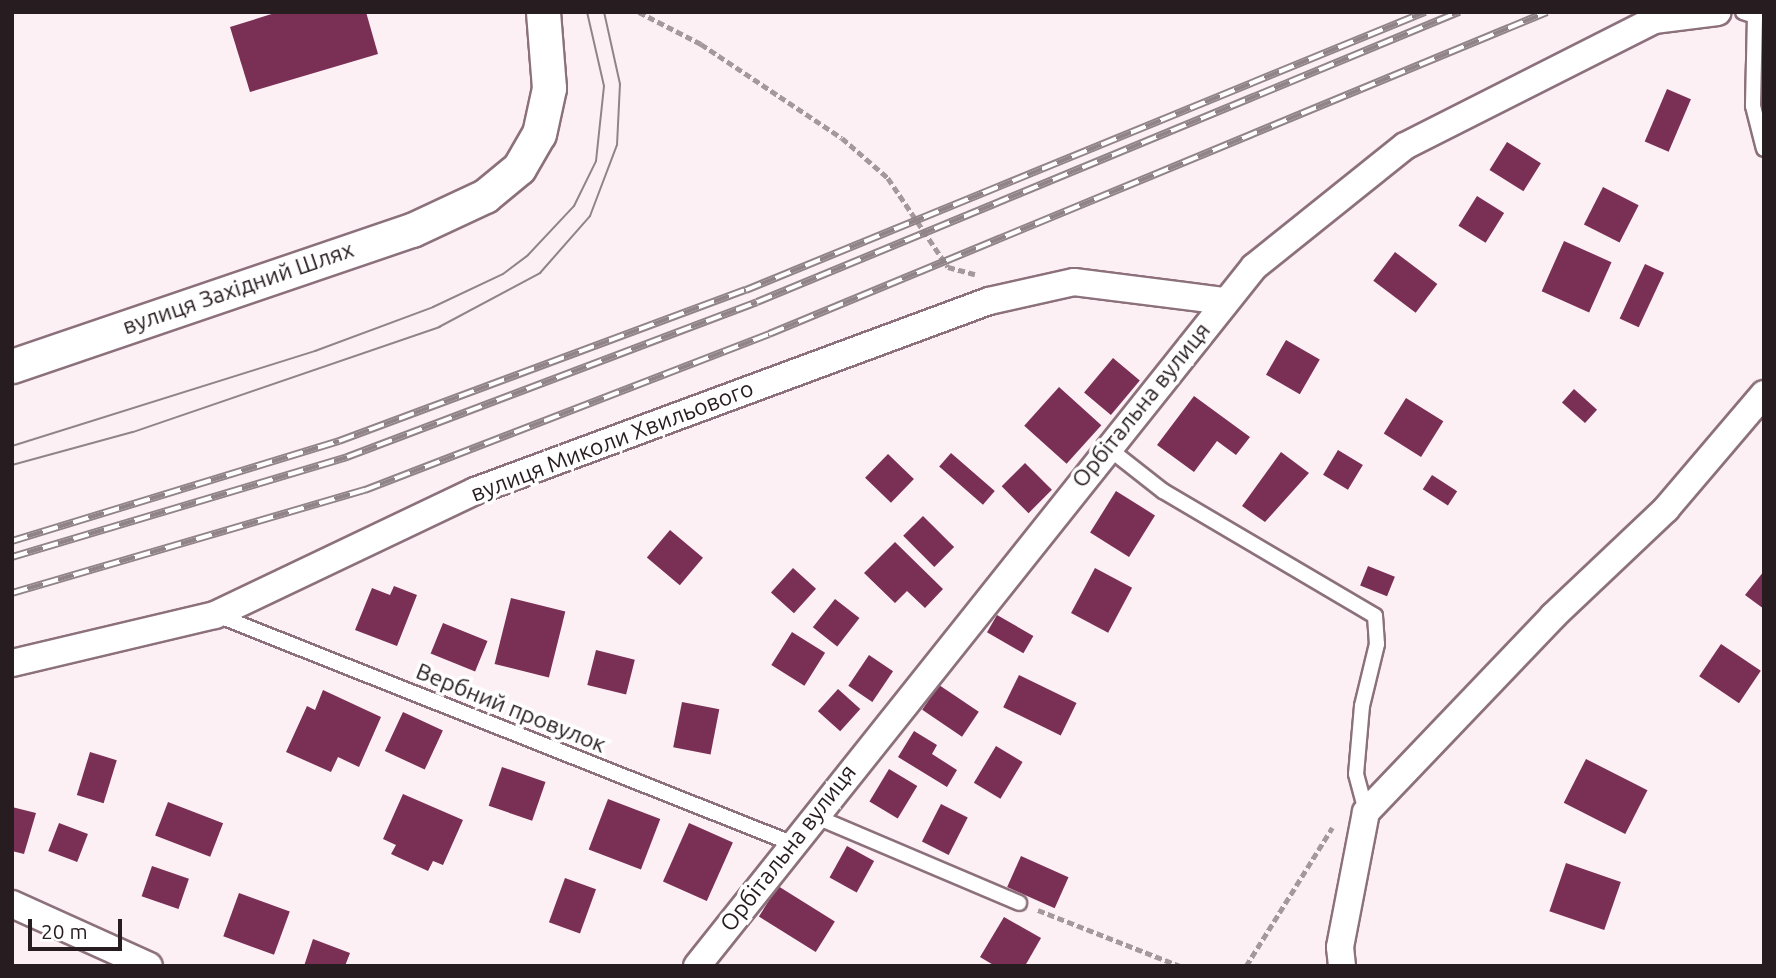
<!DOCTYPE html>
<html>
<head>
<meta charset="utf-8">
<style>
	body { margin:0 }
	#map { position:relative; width:1776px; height:978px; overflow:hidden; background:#fdf0f5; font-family:Ubuntu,sans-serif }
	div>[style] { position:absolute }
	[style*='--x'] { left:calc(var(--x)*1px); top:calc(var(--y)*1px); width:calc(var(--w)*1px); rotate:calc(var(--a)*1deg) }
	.building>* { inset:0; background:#7a2f54; transform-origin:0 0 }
	.path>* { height:4.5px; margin-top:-2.25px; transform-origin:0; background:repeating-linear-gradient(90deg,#a4989d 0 7px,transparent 0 10.5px) }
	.roads { filter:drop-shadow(2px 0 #8c717c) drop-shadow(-2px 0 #8c717c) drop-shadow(0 2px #8c717c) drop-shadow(0 -2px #8c717c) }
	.service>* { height:14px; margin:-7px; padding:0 7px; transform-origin:7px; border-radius:7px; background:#fff }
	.minor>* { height:26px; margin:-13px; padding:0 13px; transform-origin:13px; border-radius:13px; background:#fff }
	.tertiary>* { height:33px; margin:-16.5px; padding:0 16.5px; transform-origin:16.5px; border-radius:16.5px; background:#fff }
	.tram>* { height:2px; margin:-1px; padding:0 1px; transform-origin:1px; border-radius:1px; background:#908489 }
	.rail>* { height:8px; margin-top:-4px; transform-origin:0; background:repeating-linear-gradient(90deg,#fff 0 16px,#908489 0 32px); box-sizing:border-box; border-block:2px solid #908489 }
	span { translate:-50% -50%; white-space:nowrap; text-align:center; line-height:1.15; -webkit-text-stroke:7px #fff; paint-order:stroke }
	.street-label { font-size:23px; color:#271c20 }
	.frame { position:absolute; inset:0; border:14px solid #271c20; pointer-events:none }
	.scale { position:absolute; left:28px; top:919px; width:94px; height:32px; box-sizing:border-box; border:4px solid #271c20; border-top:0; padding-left:9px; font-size:21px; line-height:24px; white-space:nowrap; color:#271c20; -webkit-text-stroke:5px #fff; paint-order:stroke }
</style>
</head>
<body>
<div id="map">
	<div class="building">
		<i style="clip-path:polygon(278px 12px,366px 12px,378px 54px,250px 92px,230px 27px)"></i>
		<i style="left:1667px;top:89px;width:26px;height:57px;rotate:23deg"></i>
		<i style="left:1507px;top:142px;width:40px;height:33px;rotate:32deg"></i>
		<i style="left:1603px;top:187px;width:40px;height:42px;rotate:27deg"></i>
		<i style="left:1477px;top:196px;width:32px;height:35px;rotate:32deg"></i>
		<i style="left:1564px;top:241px;width:52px;height:55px;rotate:24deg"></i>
		<i style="left:1395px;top:252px;width:53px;height:36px;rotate:37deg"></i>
		<i style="left:1645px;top:264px;width:21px;height:60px;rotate:25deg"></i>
		<i style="left:1286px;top:340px;width:39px;height:40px;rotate:30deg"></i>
		<i style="left:1113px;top:358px;width:35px;height:45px;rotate:40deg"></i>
		<i style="left:1059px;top:387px;width:57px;height:52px;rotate:42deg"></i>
		<i style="left:1574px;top:389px;width:31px;height:18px;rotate:42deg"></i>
		<i style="clip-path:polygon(1194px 396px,1250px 437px,1236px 455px,1217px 441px,1194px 472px,1157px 445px)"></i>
		<i style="left:1406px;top:398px;width:44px;height:42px;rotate:32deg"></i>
		<i style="left:1338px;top:450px;width:29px;height:29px;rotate:31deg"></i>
		<i style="clip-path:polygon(1281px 452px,1309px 473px,1265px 522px,1242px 506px)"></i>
		<i style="left:951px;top:453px;width:58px;height:18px;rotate:41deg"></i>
		<i style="left:888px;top:454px;width:36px;height:33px;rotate:44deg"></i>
		<i style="left:1025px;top:463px;width:38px;height:33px;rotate:45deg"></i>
		<i style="left:1432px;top:475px;width:30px;height:17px;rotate:33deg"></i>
		<i style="left:1116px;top:491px;width:46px;height:49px;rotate:32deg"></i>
		<i style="left:923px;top:516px;width:44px;height:28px;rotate:45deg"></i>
		<i style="left:670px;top:530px;width:43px;height:36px;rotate:40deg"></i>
		<i style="clip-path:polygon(895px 542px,943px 589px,925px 608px,907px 591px,895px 603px,864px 573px)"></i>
		<i style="left:1368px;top:566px;width:29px;height:21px;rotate:22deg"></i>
		<i style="left:793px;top:568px;width:31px;height:33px;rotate:42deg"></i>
		<i style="left:1095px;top:568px;width:42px;height:51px;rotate:28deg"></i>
		<i style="clip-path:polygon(1764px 571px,1764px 609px,1745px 595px)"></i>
		<i style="clip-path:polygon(394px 586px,417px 595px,397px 646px,355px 630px,372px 588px,390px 595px)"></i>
		<i style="left:511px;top:598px;width:56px;height:68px;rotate:14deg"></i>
		<i style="left:835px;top:599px;width:31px;height:36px;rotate:38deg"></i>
		<i style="left:997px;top:615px;width:42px;height:20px;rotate:30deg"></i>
		<i style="left:443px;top:623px;width:48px;height:33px;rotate:22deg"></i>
		<i style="left:792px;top:632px;width:39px;height:39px;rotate:32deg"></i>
		<i style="left:1721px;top:644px;width:48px;height:39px;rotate:34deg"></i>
		<i style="left:596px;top:650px;width:40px;height:36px;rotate:14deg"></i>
		<i style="left:869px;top:655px;width:29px;height:37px;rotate:34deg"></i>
		<i style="left:1019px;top:675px;width:64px;height:36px;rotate:26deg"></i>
		<i style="left:939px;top:685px;width:48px;height:30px;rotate:34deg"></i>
		<i style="left:838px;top:689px;width:30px;height:30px;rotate:42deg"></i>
		<i style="clip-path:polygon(323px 690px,381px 717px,359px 767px,338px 757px,331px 772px,286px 752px,307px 706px,315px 710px)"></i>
		<i style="left:682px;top:702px;width:38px;height:46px;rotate:11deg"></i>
		<i style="left:403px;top:712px;width:44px;height:43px;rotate:25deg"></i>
		<i style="clip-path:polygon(914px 731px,937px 745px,932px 754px,957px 770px,947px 787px,898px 757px)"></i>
		<i style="left:996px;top:746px;width:31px;height:43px;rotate:31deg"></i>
		<i style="left:90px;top:752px;width:28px;height:45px;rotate:17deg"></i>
		<i style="left:1586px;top:759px;width:69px;height:49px;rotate:27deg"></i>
		<i style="left:502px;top:767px;width:46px;height:41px;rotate:19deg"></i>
		<i style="left:889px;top:769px;width:33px;height:38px;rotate:31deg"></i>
		<i style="clip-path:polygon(403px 794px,463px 820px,443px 865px,433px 861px,428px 871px,391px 854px,396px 845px,383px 839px)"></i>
		<i style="left:608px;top:799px;width:56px;height:54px;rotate:21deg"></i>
		<i style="left:168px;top:802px;width:59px;height:36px;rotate:21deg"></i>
		<i style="left:941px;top:804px;width:30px;height:42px;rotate:27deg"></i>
		<i style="clip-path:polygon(12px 807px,36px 813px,24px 854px,12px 851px)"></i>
		<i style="left:59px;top:823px;width:31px;height:30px;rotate:21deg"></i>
		<i style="left:689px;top:823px;width:48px;height:64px;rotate:24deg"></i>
		<i style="left:847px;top:846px;width:31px;height:36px;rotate:29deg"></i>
		<i style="left:1021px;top:856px;width:52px;height:34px;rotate:24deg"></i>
		<i style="left:1566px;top:863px;width:58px;height:51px;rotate:19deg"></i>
		<i style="left:152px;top:866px;width:39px;height:32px;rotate:19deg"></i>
		<i style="left:565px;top:878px;width:33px;height:47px;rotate:20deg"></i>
		<i style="left:778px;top:886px;width:67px;height:36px;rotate:32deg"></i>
		<i style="left:239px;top:893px;width:54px;height:46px;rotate:20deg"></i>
		<i style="clip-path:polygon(1004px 917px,1041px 938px,1025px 966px,995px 966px,980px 957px)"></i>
		<i style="clip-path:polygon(313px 939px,350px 953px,345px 966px,304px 966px)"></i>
	</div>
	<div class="path">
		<i style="--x:639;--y:12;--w:70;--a:27.3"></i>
		<i style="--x:701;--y:44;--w:169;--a:33.7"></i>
		<i style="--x:842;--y:138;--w:61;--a:41"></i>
		<i style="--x:888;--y:178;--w:107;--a:56"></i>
		<i style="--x:948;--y:267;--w:28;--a:15"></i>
		<i style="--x:1038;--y:910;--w:153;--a:21.5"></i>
		<i style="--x:1246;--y:966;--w:163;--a:-58.1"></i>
	</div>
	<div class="roads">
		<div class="service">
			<i style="--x:1743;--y:12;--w:13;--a:18"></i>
			<i style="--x:1755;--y:16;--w:90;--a:91.3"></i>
			<i style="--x:1753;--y:106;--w:44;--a:75.7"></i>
			<i style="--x:1107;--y:447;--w:71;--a:38.2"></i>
			<i style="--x:1163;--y:491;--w:246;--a:30.5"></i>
			<i style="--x:1375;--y:616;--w:28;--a:86"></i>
			<i style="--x:1377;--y:644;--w:64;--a:103.6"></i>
			<i style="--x:1362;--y:706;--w:68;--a:95"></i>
			<i style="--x:1356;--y:774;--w:39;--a:75"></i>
			<i style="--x:217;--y:615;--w:618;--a:21.66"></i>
			<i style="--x:812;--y:815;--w:225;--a:23"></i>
		</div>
		<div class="minor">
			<i style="--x:12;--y:663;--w:209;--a:-13.3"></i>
			<i style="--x:215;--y:615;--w:288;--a:-25.5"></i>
			<i style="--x:475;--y:491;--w:548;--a:-20.29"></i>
			<i style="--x:989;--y:301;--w:87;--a:-12.6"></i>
			<i style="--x:1074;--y:282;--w:152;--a:7.2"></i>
			<i style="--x:12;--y:904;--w:150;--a:24.3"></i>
			<i style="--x:697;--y:966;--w:894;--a:-51.45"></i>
			<i style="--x:1254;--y:267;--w:193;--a:-38.7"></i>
			<i style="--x:1405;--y:146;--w:279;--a:-26.8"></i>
			<i style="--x:1654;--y:20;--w:64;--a:-7.1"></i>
			<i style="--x:1342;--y:966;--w:19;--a:-96"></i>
			<i style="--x:1340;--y:947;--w:137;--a:-79.1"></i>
			<i style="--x:1366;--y:812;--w:271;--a:-46.3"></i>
			<i style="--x:1553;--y:616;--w:156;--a:-43.4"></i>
			<i style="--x:1666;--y:509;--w:151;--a:-49.6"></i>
		</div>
		<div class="tertiary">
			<i style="--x:12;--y:366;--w:422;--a:-18.8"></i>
			<i style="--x:412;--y:230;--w:81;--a:-25"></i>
			<i style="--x:485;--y:196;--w:44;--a:-39.5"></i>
			<i style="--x:519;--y:168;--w:39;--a:-60"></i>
			<i style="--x:539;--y:134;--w:47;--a:-77.7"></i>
			<i style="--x:549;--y:88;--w:76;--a:-94.5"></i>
		</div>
	</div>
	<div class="tram">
		<i style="--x:12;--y:446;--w:318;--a:-17.4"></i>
		<i style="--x:315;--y:351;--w:126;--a:-20.4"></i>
		<i style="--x:433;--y:307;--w:77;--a:-25.2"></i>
		<i style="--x:503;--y:274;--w:31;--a:-37"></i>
		<i style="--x:528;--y:255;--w:67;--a:-46.8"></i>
		<i style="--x:574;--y:206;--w:50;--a:-63.9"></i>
		<i style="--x:596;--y:161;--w:75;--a:-83.9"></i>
		<i style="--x:604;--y:86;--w:76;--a:-102.9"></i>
		<i style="--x:12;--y:465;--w:125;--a:-15.3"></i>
		<i style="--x:133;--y:432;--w:324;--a:-18.9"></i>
		<i style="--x:439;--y:327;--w:115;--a:-28.1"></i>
		<i style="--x:540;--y:273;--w:76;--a:-48.7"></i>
		<i style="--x:590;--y:216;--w:76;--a:-69.2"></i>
		<i style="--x:617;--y:145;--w:61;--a:-87.2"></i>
		<i style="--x:620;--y:84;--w:74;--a:-102.5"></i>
	</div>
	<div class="rail">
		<i style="--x:12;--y:541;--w:342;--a:-17"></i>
		<i style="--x:339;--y:441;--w:434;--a:-20.4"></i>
		<i style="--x:746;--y:290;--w:734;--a:-22.27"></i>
		<i style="--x:12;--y:557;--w:350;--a:-16.6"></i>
		<i style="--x:347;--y:457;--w:438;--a:-20.7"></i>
		<i style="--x:757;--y:302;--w:760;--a:-22.45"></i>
		<i style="--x:12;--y:593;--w:368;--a:-16.3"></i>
		<i style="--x:365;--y:490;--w:433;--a:-21.1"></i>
		<i style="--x:769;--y:334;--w:842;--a:-22.48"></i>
	</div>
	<div class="street-label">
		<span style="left:238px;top:288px;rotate:-19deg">вулиця Західний Шлях</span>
		<span style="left:1141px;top:405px;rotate:-51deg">Орбітальна вулиця</span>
		<span style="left:612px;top:441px;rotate:-21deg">вулиця Миколи Хвильового</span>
		<span style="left:511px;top:708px;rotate:22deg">Вербний провулок</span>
		<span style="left:788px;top:848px;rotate:-52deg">Орбітальна вулиця</span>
	</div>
	<div class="frame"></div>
	<div class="scale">20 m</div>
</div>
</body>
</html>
